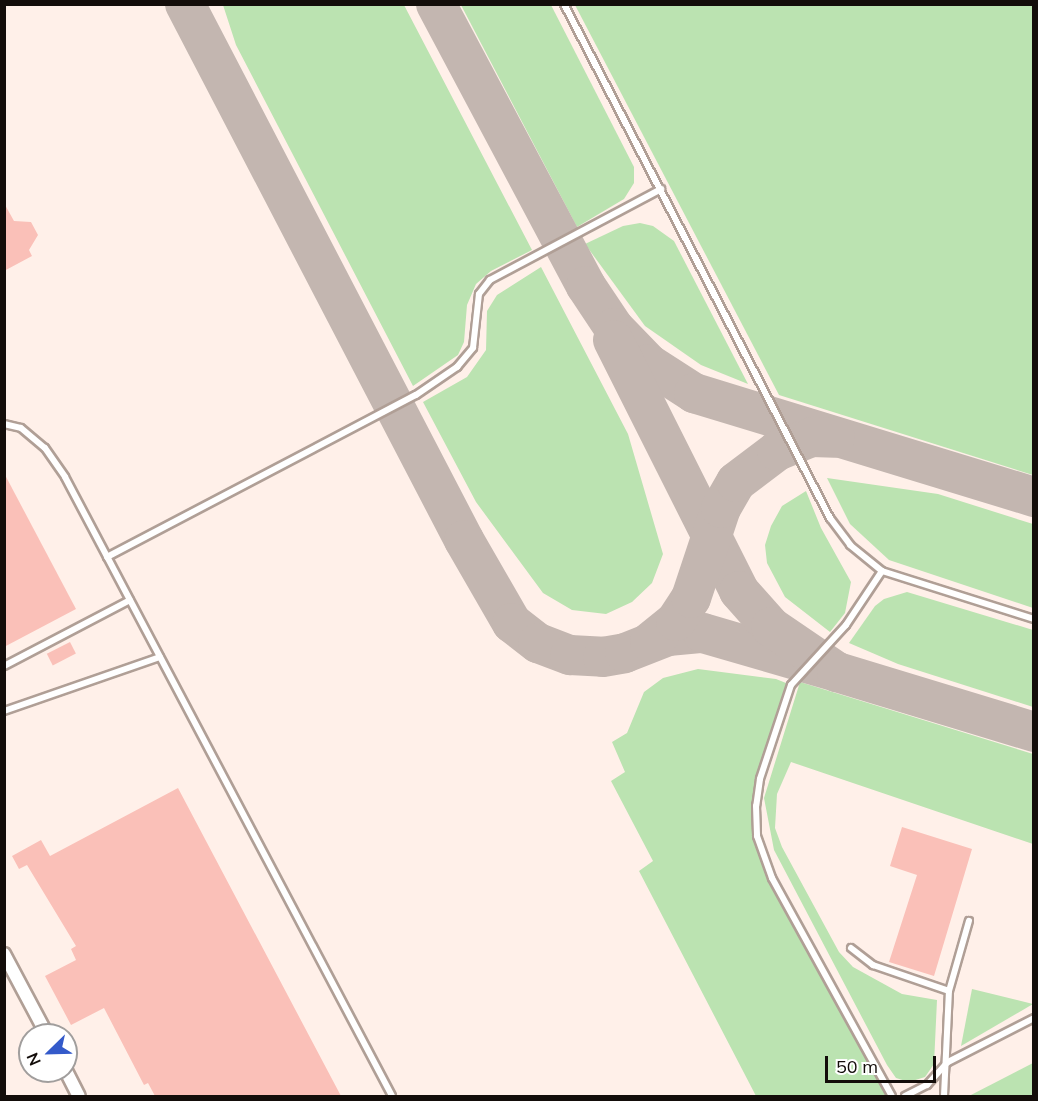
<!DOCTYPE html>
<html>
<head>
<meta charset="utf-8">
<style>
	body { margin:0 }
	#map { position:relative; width:1038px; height:1101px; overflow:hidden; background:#fff0e9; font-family:Mulish,sans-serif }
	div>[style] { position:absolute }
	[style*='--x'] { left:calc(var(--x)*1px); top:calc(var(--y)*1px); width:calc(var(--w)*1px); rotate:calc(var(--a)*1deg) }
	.green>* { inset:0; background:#bbe3b1 }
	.taxiway>* { height:40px; margin:-20px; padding:0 20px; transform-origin:20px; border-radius:20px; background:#c3b6b0 }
	.building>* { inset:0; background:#fac0b8; transform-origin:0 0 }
	.roads { filter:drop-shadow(2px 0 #b09f96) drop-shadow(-2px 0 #b09f96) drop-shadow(0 2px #b09f96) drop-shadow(0 -2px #b09f96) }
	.lane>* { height:6px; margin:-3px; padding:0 3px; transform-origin:3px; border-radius:3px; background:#fff }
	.street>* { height:12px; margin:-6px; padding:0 6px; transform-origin:6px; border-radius:6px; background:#fff }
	span { translate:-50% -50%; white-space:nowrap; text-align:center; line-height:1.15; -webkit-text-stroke:6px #fff; paint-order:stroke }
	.frame { position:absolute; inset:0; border:6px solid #130d0a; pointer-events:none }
	.north { position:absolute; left:18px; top:1023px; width:60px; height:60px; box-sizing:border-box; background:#fff; border:2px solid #a19e9d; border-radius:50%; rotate:247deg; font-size:16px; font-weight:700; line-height:24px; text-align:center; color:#130d0a }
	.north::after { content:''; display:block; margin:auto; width:21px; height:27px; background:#345aca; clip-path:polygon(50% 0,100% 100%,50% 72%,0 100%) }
	.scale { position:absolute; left:825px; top:1056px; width:111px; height:27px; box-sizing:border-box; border:3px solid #130d0a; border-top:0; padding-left:8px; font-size:18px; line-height:21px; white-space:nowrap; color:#130d0a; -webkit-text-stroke:4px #fff; paint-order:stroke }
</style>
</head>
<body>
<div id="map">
	<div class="green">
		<i style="clip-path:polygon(223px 5px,404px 5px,532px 250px,491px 271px,476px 284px,467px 305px,464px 342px,458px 355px,413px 386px,236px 45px)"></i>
		<i style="clip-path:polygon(461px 5px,551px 5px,634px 167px,634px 183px,624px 199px,577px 227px)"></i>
		<i style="clip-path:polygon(575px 5px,1033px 5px,1033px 475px,779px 395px)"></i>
		<i style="clip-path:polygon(640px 223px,653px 226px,674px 241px,748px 384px,701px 365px,645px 326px,585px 244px,623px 226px)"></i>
		<i style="clip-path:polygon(541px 267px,628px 434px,663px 554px,652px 583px,632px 602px,606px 614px,572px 610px,543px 593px,476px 502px,423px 402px,467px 377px,486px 350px,487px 311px,497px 295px)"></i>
		<i style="clip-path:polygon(827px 478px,938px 494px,1033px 524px,1033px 608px,889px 560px,850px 524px)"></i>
		<i style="clip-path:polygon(806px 491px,821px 528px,851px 582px,845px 613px,830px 632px,785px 597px,767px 563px,765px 545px,771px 526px,782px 506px)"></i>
		<i style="clip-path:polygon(907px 592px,1033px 630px,1033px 707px,898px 664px,849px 643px,875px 606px,884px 599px)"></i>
		<i style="clip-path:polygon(698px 669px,776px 679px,791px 685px,760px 779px,757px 836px,772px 878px,892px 1096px,756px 1096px,639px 871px,653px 861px,611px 781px,625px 772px,612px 742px,627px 733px,644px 692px,663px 678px)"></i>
		<i style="clip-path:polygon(800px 682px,1033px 754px,1033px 844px,791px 762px,777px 794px,775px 828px,782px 847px,839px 952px,853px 967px,902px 994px,937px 1000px,934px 1064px,925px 1077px,909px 1082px,896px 1078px,887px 1065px,774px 850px,764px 798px)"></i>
		<i style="clip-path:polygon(972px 989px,1033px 1004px,961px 1046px)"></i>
		<i style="clip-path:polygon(1033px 1063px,1033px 1096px,969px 1096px)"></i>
	</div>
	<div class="taxiway">
		<i style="--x:185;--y:4;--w:604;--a:62.5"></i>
		<i style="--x:464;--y:540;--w:96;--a:60"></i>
		<i style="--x:512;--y:623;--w:33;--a:38"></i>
		<i style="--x:538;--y:643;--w:34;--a:21"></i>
		<i style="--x:570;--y:655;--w:33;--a:3"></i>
		<i style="--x:603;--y:657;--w:22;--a:-10"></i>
		<i style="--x:625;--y:653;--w:46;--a:-21.6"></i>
		<i style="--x:668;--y:636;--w:35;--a:-5"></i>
		<i style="--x:703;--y:633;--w:140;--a:16.2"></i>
		<i style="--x:436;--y:4;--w:319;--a:62"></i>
		<i style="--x:586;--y:286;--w:50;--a:56.3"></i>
		<i style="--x:614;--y:328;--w:50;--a:45.8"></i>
		<i style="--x:649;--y:364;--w:54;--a:32.8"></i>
		<i style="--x:694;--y:393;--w:356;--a:17"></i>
		<i style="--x:613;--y:340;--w:281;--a:63.3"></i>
		<i style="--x:739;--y:591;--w:48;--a:48.4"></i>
		<i style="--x:771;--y:627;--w:80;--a:34.3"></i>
		<i style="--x:837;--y:672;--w:206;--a:16.9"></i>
		<i style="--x:650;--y:642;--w:33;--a:-39"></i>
		<i style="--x:676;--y:621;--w:27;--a:-57"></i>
		<i style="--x:691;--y:598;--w:95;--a:-71.6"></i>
		<i style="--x:721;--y:508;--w:30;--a:-60"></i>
		<i style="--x:736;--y:482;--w:51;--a:-37.1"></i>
		<i style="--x:777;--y:451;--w:38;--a:-22"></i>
		<i style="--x:812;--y:437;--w:23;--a:2"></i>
	</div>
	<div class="building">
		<i style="clip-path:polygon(4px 203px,14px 221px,31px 222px,38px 235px,29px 250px,32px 256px,4px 271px)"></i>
		<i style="clip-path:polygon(4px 473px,76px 609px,4px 647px)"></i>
		<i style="left:70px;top:642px;width:13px;height:26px;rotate:63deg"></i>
		<i style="clip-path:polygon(178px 788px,341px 1096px,155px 1096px,148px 1083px,144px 1085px,104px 1008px,71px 1025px,45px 976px,76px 960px,71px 949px,76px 946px,27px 865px,19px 869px,12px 856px,41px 840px,50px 856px)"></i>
		<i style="clip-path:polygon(902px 827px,972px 849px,934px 976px,889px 962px,917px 875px,890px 866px)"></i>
	</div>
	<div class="roads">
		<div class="lane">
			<i style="--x:564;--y:4;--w:579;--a:62.64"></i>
			<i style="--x:830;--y:518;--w:34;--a:53"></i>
			<i style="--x:850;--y:545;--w:41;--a:39.1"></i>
			<i style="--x:882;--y:571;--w:159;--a:17.5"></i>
			<i style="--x:4;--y:424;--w:17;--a:13"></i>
			<i style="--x:21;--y:428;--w:31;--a:40"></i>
			<i style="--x:45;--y:448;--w:35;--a:55"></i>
			<i style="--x:65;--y:477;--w:700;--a:62.15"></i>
			<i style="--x:107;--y:557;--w:349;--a:-27.7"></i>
			<i style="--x:416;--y:395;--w:50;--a:-34.3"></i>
			<i style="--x:457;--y:367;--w:25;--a:-50"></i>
			<i style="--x:473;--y:348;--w:54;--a:-83.7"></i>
			<i style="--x:479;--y:294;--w:18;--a:-52"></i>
			<i style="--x:490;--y:280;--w:194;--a:-28"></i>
			<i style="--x:882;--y:571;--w:65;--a:123.7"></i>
			<i style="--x:846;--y:625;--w:81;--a:132.5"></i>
			<i style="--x:791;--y:685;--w:99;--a:108.3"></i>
			<i style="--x:760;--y:779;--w:27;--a:98"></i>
			<i style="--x:756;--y:806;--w:30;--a:88"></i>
			<i style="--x:757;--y:836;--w:45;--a:70.3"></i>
			<i style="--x:772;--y:878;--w:249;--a:61.2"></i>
			<i style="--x:4;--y:666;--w:142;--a:-27.6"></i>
			<i style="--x:4;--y:711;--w:165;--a:-19.1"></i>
			<i style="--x:851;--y:948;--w:28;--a:38"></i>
			<i style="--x:873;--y:965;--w:80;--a:18.9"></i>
			<i style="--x:905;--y:1096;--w:25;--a:-27"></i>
			<i style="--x:927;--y:1085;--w:31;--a:-48"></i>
			<i style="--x:948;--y:1062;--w:97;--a:-27.1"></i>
			<i style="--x:944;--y:1096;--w:105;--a:-87.3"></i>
			<i style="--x:949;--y:991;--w:73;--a:-74.1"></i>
		</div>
		<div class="street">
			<i style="--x:4;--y:954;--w:92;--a:62"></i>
			<i style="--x:66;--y:1071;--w:28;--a:63"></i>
		</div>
	</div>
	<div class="frame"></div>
	<div class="north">N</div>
	<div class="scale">50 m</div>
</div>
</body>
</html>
